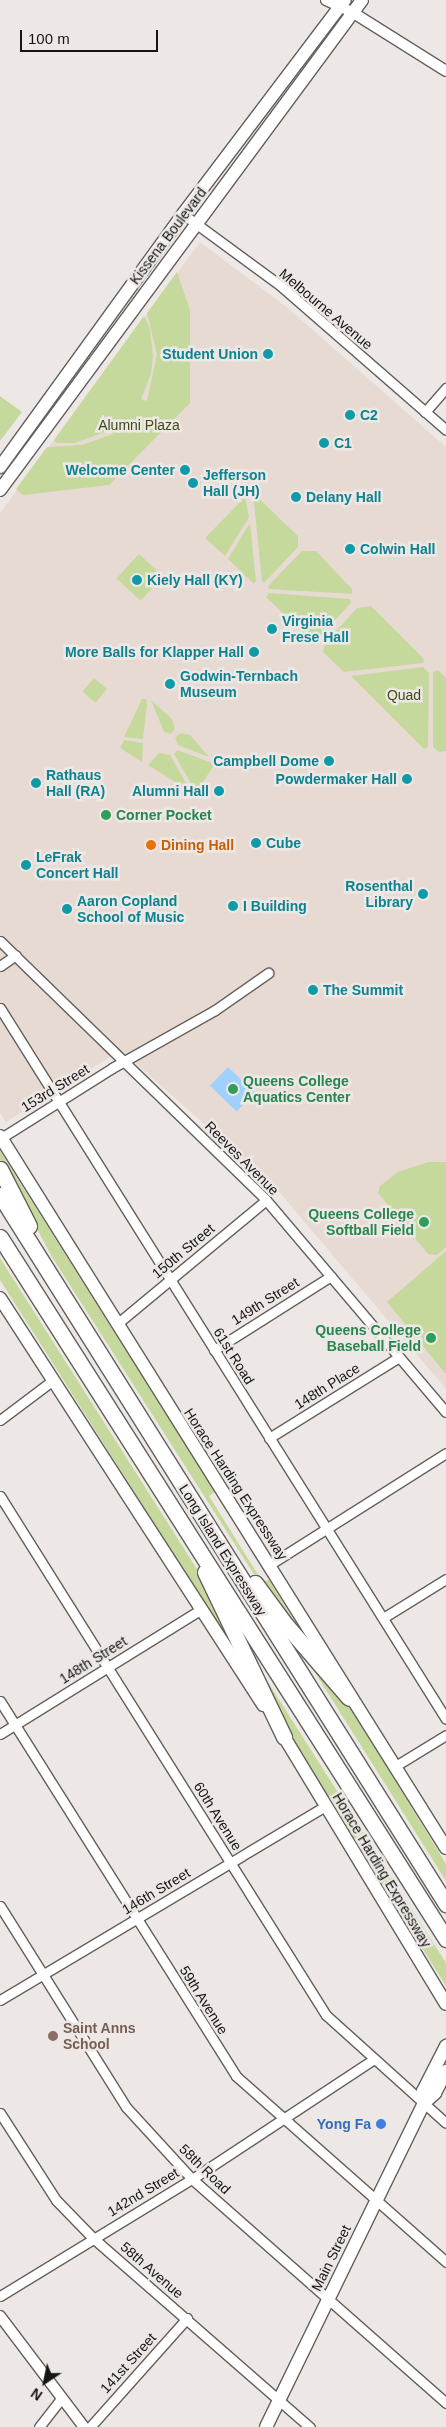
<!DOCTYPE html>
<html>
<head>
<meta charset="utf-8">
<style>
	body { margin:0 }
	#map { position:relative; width:446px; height:2427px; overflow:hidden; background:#ede8e5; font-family:Arial,sans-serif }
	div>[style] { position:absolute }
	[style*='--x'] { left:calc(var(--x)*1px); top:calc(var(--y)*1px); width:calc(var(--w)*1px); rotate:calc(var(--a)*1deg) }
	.built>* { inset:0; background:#e7dad3 }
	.green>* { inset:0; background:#c5d99c; transform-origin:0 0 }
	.water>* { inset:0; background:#a0d0fd; transform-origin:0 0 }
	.roads { filter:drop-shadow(1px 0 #64605d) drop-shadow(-1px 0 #64605d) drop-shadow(0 1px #64605d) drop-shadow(0 -1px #64605d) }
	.minor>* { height:9px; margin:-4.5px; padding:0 4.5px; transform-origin:4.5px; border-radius:4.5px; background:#fff }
	.tertiary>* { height:10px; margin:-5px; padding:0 5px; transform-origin:5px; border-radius:5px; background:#fff }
	.secondary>* { height:12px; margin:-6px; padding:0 6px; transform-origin:6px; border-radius:6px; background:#fff }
	.motorway>* { height:15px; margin:-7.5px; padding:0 7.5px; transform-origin:7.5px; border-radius:7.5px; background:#fff }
	.dots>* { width:14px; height:14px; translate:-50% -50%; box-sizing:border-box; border:2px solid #ede8e5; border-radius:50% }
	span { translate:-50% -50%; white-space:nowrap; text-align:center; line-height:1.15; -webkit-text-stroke:5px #ede8e5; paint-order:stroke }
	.street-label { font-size:14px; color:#171514 }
	.culture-label { font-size:14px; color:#0d838f; font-weight:700 }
	.right { translate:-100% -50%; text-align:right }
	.left { translate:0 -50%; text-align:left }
	.park-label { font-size:14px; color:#3e4c16 }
	.leisure-label { font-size:14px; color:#27864d; font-weight:700 }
	.food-label { font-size:14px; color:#c56008; font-weight:700 }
	.education-label { font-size:14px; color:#785e54; font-weight:700 }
	.shop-label { font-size:14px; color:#366cbe; font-weight:700 }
	.north { position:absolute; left:20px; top:2357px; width:50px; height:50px; -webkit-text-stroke:4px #ede8e5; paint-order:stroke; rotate:214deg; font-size:14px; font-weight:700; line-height:20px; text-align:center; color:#171514 }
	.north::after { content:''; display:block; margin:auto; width:18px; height:22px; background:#171514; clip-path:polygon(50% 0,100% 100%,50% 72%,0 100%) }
	.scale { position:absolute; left:20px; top:30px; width:138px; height:22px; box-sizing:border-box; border:2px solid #171514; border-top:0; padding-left:6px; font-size:15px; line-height:18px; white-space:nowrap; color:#171514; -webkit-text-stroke:4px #ede8e5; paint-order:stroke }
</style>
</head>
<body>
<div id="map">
	<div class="built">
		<i style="clip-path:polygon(200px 242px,288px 308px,446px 447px,446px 1389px,275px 1187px,121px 1050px,6px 1122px,0 1113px,0 513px)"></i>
	</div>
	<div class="green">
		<i style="clip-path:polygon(177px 272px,190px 310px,190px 403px,109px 485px,23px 495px,16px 489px,47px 447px,82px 445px,113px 434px,111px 430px,75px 443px,56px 443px,54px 440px,144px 316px,150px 329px,153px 356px,151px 374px,141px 399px,147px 401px,157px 354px,147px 313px)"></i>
		<i style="clip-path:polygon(0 396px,22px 412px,0 441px)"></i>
		<i style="clip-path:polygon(253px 493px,298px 536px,298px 547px,264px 583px,262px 581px)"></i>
		<i style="clip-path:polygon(245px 497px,249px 517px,225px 556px,205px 538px)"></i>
		<i style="clip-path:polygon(250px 523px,256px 582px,254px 584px,228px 559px)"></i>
		<i style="clip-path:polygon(302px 551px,316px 551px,352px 589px,352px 594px,269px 589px,268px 586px)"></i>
		<i style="left:139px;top:554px;width:33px;height:33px;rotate:43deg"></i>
		<i style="clip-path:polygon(269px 593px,350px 599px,351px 603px,319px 637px,310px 639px,266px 597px)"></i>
		<i style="clip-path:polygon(371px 606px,424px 659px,423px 663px,344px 672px,323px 652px,325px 643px,357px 608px)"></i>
		<i style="clip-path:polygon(423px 667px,429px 673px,428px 747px,424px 749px,351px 676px)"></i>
		<i style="clip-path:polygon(438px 670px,446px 678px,446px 751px,439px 752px,433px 747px,433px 672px)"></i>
		<i style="left:94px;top:678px;width:17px;height:18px;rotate:40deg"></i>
		<i style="clip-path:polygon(142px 699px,146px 699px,147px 704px,143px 739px,124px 737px)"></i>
		<i style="clip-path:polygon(151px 700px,172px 719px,175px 729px,171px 734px,164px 732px)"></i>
		<i style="clip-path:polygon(181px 733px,190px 735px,209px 757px,178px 745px,175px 738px)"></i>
		<i style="clip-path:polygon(124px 740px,143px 743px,142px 762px,120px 748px)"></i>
		<i style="clip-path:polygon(177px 750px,215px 764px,196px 792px,174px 754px)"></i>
		<i style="clip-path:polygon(159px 753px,170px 755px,191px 792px,148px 765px)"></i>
		<i style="clip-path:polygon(0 1151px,215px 1492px,209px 1496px,257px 1573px,265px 1581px,269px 1580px,300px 1630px,269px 1598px,52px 1257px,0 1160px)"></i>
		<i style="clip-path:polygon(428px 1162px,446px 1162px,446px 1247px,437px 1255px,428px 1254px,378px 1193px,380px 1186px,398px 1172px)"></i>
		<i style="clip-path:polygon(446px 1251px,446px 1374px,387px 1302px)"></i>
		<i style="clip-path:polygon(0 1258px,195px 1566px,251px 1676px,0 1280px)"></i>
		<i style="clip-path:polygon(299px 1647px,348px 1705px,388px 1769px,446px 1864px,446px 1881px)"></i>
		<i style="clip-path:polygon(259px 1668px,446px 1963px,446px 1986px,297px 1749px)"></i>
	</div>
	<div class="water">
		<i style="left:228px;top:1067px;width:37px;height:26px;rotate:44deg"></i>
	</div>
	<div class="roads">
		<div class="minor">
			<i style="--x:183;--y:214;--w:122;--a:36.3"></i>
			<i style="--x:281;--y:286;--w:219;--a:41.1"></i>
			<i style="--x:425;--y:412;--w:32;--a:-49"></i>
			<i style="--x:0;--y:941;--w:371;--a:44.2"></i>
			<i style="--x:266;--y:1200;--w:278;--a:49.7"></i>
			<i style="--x:0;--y:966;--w:19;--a:-35"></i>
			<i style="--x:0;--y:1008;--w:839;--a:57.9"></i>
			<i style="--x:1;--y:1138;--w:131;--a:-32.2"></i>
			<i style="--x:112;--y:1068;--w:118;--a:-29.4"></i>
			<i style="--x:215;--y:1010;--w:65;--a:-34.9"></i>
			<i style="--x:118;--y:1323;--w:192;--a:-39.7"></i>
			<i style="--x:214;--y:1350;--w:138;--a:-32.3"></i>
			<i style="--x:0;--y:1420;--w:65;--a:-36.9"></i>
			<i style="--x:269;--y:1438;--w:153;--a:-31.9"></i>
			<i style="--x:0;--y:1496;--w:613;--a:57.87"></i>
			<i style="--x:326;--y:2015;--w:161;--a:42"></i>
			<i style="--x:269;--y:1565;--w:209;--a:-32.3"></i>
			<i style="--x:383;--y:1618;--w:74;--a:-31.8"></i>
			<i style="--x:0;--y:1701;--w:443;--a:57.8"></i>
			<i style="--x:236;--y:2076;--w:281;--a:41.5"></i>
			<i style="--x:0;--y:1734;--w:235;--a:-31.8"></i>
			<i style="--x:397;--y:1765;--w:57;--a:-31.5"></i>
			<i style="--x:0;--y:1906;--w:237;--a:57.9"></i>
			<i style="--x:126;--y:2107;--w:98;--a:47.5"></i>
			<i style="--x:192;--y:2179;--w:339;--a:41.4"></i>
			<i style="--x:0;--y:2000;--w:379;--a:-30.8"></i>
			<i style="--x:0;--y:2113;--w:103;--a:57.2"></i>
			<i style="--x:56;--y:2200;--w:53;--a:45.8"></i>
			<i style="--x:93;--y:2238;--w:288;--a:41.1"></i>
			<i style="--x:0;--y:2296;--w:225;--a:-31.4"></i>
			<i style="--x:192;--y:2179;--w:218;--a:-33.4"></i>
			<i style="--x:39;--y:2427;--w:37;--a:-52"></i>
			<i style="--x:90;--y:2427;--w:146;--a:-48.3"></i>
		</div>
		<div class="tertiary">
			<i style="--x:326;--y:0;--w:29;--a:25"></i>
			<i style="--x:352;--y:12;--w:111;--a:32.1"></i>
			<i style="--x:0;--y:2316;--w:139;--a:52.9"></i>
		</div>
		<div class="secondary">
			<i style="--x:0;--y:467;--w:312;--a:-54.1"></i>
			<i style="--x:183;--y:214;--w:268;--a:-52.9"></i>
			<i style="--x:0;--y:490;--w:609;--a:-53.54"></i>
			<i style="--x:0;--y:1136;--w:840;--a:57.94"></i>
			<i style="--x:0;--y:1298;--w:485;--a:57.1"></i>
			<i style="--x:280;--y:1730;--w:320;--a:58.8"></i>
			<i style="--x:424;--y:2103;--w:12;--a:-95"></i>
			<i style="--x:423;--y:2091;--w:51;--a:-62.9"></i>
			<i style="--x:266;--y:2427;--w:360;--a:-64"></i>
			<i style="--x:424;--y:2103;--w:15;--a:-42"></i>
			<i style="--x:435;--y:2093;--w:25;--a:-63"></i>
		</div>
		<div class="motorway">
			<i style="--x:0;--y:1169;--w:64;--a:63"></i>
			<i style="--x:0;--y:1195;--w:838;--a:57.83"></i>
			<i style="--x:0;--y:1237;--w:832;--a:57.57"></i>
			<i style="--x:205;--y:1572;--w:183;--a:64.4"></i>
			<i style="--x:255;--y:1583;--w:52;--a:53.6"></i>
			<i style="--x:286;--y:1625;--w:96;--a:49.2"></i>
		</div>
	</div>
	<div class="dots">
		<i style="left:268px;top:354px;background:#0f9aa8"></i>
		<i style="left:350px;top:415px;background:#0f9aa8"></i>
		<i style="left:324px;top:443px;background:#0f9aa8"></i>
		<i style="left:185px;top:470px;background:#0f9aa8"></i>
		<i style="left:193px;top:483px;background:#0f9aa8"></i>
		<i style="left:296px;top:497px;background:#0f9aa8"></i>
		<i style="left:350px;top:549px;background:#0f9aa8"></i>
		<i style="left:137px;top:580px;background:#0f9aa8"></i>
		<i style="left:272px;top:629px;background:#0f9aa8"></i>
		<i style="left:254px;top:652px;background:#0f9aa8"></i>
		<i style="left:170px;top:684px;background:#0f9aa8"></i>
		<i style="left:329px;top:761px;background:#0f9aa8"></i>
		<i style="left:407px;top:779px;background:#0f9aa8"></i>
		<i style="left:36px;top:783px;background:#0f9aa8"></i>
		<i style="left:219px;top:791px;background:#0f9aa8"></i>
		<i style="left:106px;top:815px;background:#2e9e5b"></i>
		<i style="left:256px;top:843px;background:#0f9aa8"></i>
		<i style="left:151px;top:845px;background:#e8710a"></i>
		<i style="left:26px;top:865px;background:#0f9aa8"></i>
		<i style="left:423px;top:894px;background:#0f9aa8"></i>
		<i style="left:233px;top:906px;background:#0f9aa8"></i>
		<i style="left:67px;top:909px;background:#0f9aa8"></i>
		<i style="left:313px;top:990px;background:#0f9aa8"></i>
		<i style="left:233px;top:1089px;background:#2e9e5b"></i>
		<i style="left:424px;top:1222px;background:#2e9e5b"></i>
		<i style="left:431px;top:1338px;background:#2e9e5b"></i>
		<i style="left:53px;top:2036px;background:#8d6e63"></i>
		<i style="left:381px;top:2124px;background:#3f7fe0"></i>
	</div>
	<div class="street-label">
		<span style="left:168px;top:236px;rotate:-53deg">Kissena Boulevard</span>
		<span style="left:326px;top:309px;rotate:40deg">Melbourne Avenue</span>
		<span style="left:55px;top:1088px;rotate:-32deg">153rd Street</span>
		<span style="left:242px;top:1158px;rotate:45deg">Reeves Avenue</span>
		<span style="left:183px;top:1251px;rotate:-40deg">150th Street</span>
		<span style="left:265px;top:1301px;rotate:-32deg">149th Street</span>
		<span style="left:234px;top:1356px;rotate:58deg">61st Road</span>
		<span style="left:327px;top:1386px;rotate:-32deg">148th Place</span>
		<span style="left:236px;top:1484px;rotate:57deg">Horace Harding Expressway</span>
		<span style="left:223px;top:1550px;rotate:58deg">Long Island Expressway</span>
		<span style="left:93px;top:1660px;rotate:-32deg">148th Street</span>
		<span style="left:218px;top:1816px;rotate:58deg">60th Avenue</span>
		<span style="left:382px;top:1870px;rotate:59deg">Horace Harding Expressway</span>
		<span style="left:156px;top:1891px;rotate:-31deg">146th Street</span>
		<span style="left:204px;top:2000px;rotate:58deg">59th Avenue</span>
		<span style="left:205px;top:2169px;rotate:44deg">58th Road</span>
		<span style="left:143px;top:2192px;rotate:-31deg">142nd Street</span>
		<span style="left:331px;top:2258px;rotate:-64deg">Main Street</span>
		<span style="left:152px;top:2270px;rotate:41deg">58th Avenue</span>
		<span style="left:128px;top:2363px;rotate:-48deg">141st Street</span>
	</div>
	<div class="culture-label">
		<span class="right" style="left:258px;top:354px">Student Union</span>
		<span class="left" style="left:360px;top:415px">C2</span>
		<span class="left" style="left:334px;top:443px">C1</span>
		<span class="right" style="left:175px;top:470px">Welcome Center</span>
		<span class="left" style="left:203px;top:483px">Jefferson<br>Hall (JH)</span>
		<span class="left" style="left:306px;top:497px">Delany Hall</span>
		<span class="left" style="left:360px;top:549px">Colwin Hall</span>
		<span class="left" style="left:147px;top:580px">Kiely Hall (KY)</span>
		<span class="left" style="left:282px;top:629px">Virginia<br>Frese Hall</span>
		<span class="right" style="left:244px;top:652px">More Balls for Klapper Hall</span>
		<span class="left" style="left:180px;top:684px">Godwin-Ternbach<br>Museum</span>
		<span class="right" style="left:319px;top:761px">Campbell Dome</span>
		<span class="left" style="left:46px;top:783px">Rathaus<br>Hall (RA)</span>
		<span class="right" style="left:397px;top:779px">Powdermaker Hall</span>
		<span class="right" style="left:209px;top:791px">Alumni Hall</span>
		<span class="left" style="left:266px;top:843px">Cube</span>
		<span class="left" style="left:36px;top:865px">LeFrak<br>Concert Hall</span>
		<span class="right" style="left:413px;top:894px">Rosenthal<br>Library</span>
		<span class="left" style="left:77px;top:909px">Aaron Copland<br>School of Music</span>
		<span class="left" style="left:243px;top:906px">I Building</span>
		<span class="left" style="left:323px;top:990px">The Summit</span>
	</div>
	<div class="park-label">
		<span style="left:139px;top:425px">Alumni Plaza</span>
		<span style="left:404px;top:695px">Quad</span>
	</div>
	<div class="leisure-label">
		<span class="left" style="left:116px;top:815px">Corner Pocket</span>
		<span class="left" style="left:243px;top:1089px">Queens College<br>Aquatics Center</span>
		<span class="right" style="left:414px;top:1222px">Queens College<br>Softball Field</span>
		<span class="right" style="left:421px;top:1338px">Queens College<br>Baseball Field</span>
	</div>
	<div class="food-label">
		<span class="left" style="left:161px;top:845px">Dining Hall</span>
	</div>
	<div class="education-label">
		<span class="left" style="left:63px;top:2036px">Saint Anns<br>School</span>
	</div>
	<div class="shop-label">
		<span class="right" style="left:371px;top:2124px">Yong Fa</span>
	</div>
	<div class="north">N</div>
	<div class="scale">100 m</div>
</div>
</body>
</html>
